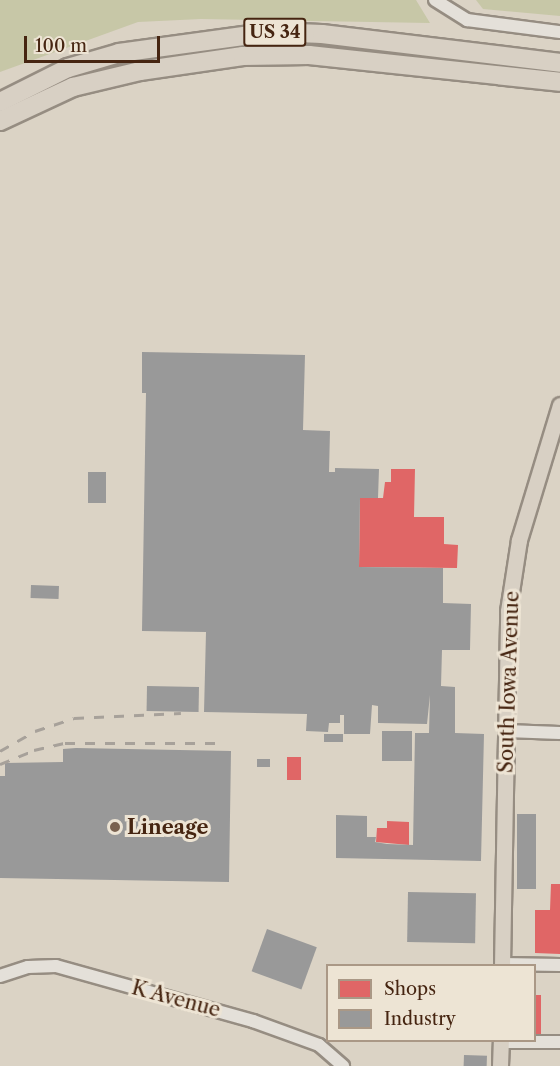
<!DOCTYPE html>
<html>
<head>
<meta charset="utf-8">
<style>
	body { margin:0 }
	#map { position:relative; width:560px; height:1066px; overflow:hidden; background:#dbd3c5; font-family:"Libre Caslon Text",serif }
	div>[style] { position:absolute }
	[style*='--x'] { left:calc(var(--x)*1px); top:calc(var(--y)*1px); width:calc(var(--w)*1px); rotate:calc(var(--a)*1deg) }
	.green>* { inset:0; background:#c7c7a7 }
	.shops>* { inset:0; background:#e06666; transform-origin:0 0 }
	.industry>* { inset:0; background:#999; transform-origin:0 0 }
	.roads { filter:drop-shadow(2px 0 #968d82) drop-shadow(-2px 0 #968d82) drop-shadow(0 2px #968d82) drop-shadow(0 -2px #968d82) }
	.minor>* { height:12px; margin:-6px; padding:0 6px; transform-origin:6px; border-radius:6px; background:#e4e0d9 }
	.major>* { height:15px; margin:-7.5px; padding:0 7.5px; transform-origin:7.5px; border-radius:7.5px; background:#d8d0c4 }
	.highway>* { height:18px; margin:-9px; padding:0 9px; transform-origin:9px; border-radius:9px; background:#d8d0c4 }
	.rail>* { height:3px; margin-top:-1.5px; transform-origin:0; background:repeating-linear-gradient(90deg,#a7a19a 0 10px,transparent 0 20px) }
	.dots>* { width:16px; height:16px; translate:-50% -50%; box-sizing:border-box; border:3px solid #ede4d4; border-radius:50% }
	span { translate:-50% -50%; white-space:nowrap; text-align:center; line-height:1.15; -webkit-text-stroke:6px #ede4d4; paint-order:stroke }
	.shield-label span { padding:2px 4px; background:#ede4d4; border:2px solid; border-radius:4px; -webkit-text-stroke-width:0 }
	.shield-label { font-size:18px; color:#462511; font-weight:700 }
	.street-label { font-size:20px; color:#462511 }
	.poi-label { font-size:20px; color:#462511; font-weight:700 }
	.left { translate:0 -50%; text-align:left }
	.legend { position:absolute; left:326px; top:964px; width:210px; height:78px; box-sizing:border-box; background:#ede4d4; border:2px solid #aa9886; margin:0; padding:8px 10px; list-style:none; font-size:18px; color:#462511 }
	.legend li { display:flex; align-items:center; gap:12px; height:30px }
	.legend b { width:30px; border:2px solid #aa9886 }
	.scale { position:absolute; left:24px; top:36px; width:136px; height:27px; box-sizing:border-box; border:3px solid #462511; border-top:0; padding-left:8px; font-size:18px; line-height:21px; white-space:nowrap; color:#462511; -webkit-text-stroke:4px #ede4d4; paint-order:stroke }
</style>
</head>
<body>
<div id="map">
	<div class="green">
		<i style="clip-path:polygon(0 0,416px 0,430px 23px,201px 19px,138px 22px,0 72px)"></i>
		<i style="clip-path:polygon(476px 0,560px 0,560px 16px,483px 9px)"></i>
	</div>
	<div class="shops">
		<i style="clip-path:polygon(391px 469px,415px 469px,414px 517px,444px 517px,444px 544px,458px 545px,457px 568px,359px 567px,360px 498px,383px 498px,385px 482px,391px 482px)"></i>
		<i style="left:287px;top:757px;width:14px;height:23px"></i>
		<i style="clip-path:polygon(387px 821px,409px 822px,409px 845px,376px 842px,377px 828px,387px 828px)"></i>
		<i style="clip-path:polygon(551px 884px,560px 884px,560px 954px,535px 953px,535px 910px,550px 910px)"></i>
		<i style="left:534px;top:995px;width:7px;height:43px"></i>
	</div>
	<div class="industry">
		<i style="clip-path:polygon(142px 352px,305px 355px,303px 430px,330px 431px,329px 472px,335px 472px,335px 468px,379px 469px,378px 498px,360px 498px,359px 567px,443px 568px,443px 603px,471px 604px,470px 650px,442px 650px,441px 686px,455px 687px,455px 733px,484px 734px,481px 861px,336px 858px,336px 815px,367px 816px,367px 837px,376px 837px,375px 842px,387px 844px,413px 845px,415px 733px,429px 733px,430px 695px,427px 724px,378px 723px,378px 706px,372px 705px,370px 734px,344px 734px,344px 715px,340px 715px,340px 723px,329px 723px,328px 732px,306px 731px,307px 714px,204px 712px,206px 632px,142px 631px,146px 393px,142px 393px)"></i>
		<i style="left:88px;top:472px;width:18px;height:31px"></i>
		<i style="left:31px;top:585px;width:28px;height:13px;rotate:2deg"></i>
		<i style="left:147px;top:686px;width:52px;height:25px;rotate:1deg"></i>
		<i style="left:382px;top:731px;width:30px;height:30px"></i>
		<i style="left:324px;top:734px;width:19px;height:8px"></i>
		<i style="clip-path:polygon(76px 748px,231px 751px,229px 882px,0 878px,0 776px,5px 776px,5px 763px,63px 762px,63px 749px)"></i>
		<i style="left:257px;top:759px;width:13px;height:8px"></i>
		<i style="left:517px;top:814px;width:19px;height:75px"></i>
		<i style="left:408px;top:892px;width:68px;height:50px;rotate:1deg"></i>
		<i style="left:267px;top:929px;width:53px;height:45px;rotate:20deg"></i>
		<i style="left:464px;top:1055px;width:23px;height:11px;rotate:2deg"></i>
	</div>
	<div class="roads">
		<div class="minor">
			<i style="--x:435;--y:0;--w:38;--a:32"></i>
			<i style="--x:467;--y:20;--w:94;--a:7.4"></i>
			<i style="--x:506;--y:731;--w:54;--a:2.1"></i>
			<i style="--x:502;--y:964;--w:58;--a:1"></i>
			<i style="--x:0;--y:976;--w:29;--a:-18"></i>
			<i style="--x:28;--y:967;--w:28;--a:-2"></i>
			<i style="--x:56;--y:966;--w:205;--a:15.6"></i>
			<i style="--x:253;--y:1021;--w:70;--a:20"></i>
			<i style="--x:319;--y:1045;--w:32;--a:41"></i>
			<i style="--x:501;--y:1042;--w:59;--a:0"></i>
		</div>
		<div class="major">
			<i style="--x:502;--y:966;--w:355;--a:-89"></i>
			<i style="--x:508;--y:611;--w:72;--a:-81.2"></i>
			<i style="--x:519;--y:540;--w:141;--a:-73.1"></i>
			<i style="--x:500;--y:1066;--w:26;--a:-88"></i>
		</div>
		<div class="highway">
			<i style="--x:0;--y:102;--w:76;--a:-26.6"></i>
			<i style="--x:68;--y:68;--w:53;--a:-16.4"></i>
			<i style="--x:119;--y:53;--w:155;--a:-7.8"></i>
			<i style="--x:273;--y:32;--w:49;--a:2.3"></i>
			<i style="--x:322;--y:34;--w:240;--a:6.9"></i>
			<i style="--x:0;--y:121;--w:81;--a:-25"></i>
			<i style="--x:73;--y:87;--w:69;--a:-13.4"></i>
			<i style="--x:140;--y:71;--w:104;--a:-8.3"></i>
			<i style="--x:243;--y:56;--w:66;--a:-0.9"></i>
			<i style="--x:309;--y:55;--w:252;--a:6.1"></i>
		</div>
	</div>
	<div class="rail">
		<i style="--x:0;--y:751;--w:40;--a:-29.7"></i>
		<i style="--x:35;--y:731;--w:41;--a:-18.4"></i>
		<i style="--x:74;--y:718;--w:107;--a:-2.7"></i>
		<i style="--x:0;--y:764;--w:37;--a:-22"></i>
		<i style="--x:34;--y:750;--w:32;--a:-13"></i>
		<i style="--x:65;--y:743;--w:156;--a:0"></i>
	</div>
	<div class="dots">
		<i style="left:115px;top:827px;background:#7a6250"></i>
	</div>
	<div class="shield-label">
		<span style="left:275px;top:32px">US 34</span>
	</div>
	<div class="street-label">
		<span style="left:509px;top:682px;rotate:-88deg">South Iowa Avenue</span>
		<span style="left:176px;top:999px;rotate:15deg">K Avenue</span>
	</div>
	<div class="poi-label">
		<span class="left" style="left:127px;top:827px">Lineage</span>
	</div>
	<ul class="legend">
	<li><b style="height:16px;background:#e06666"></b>Shops</li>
	<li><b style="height:16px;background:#999"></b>Industry</li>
	</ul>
	<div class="scale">100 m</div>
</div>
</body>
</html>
